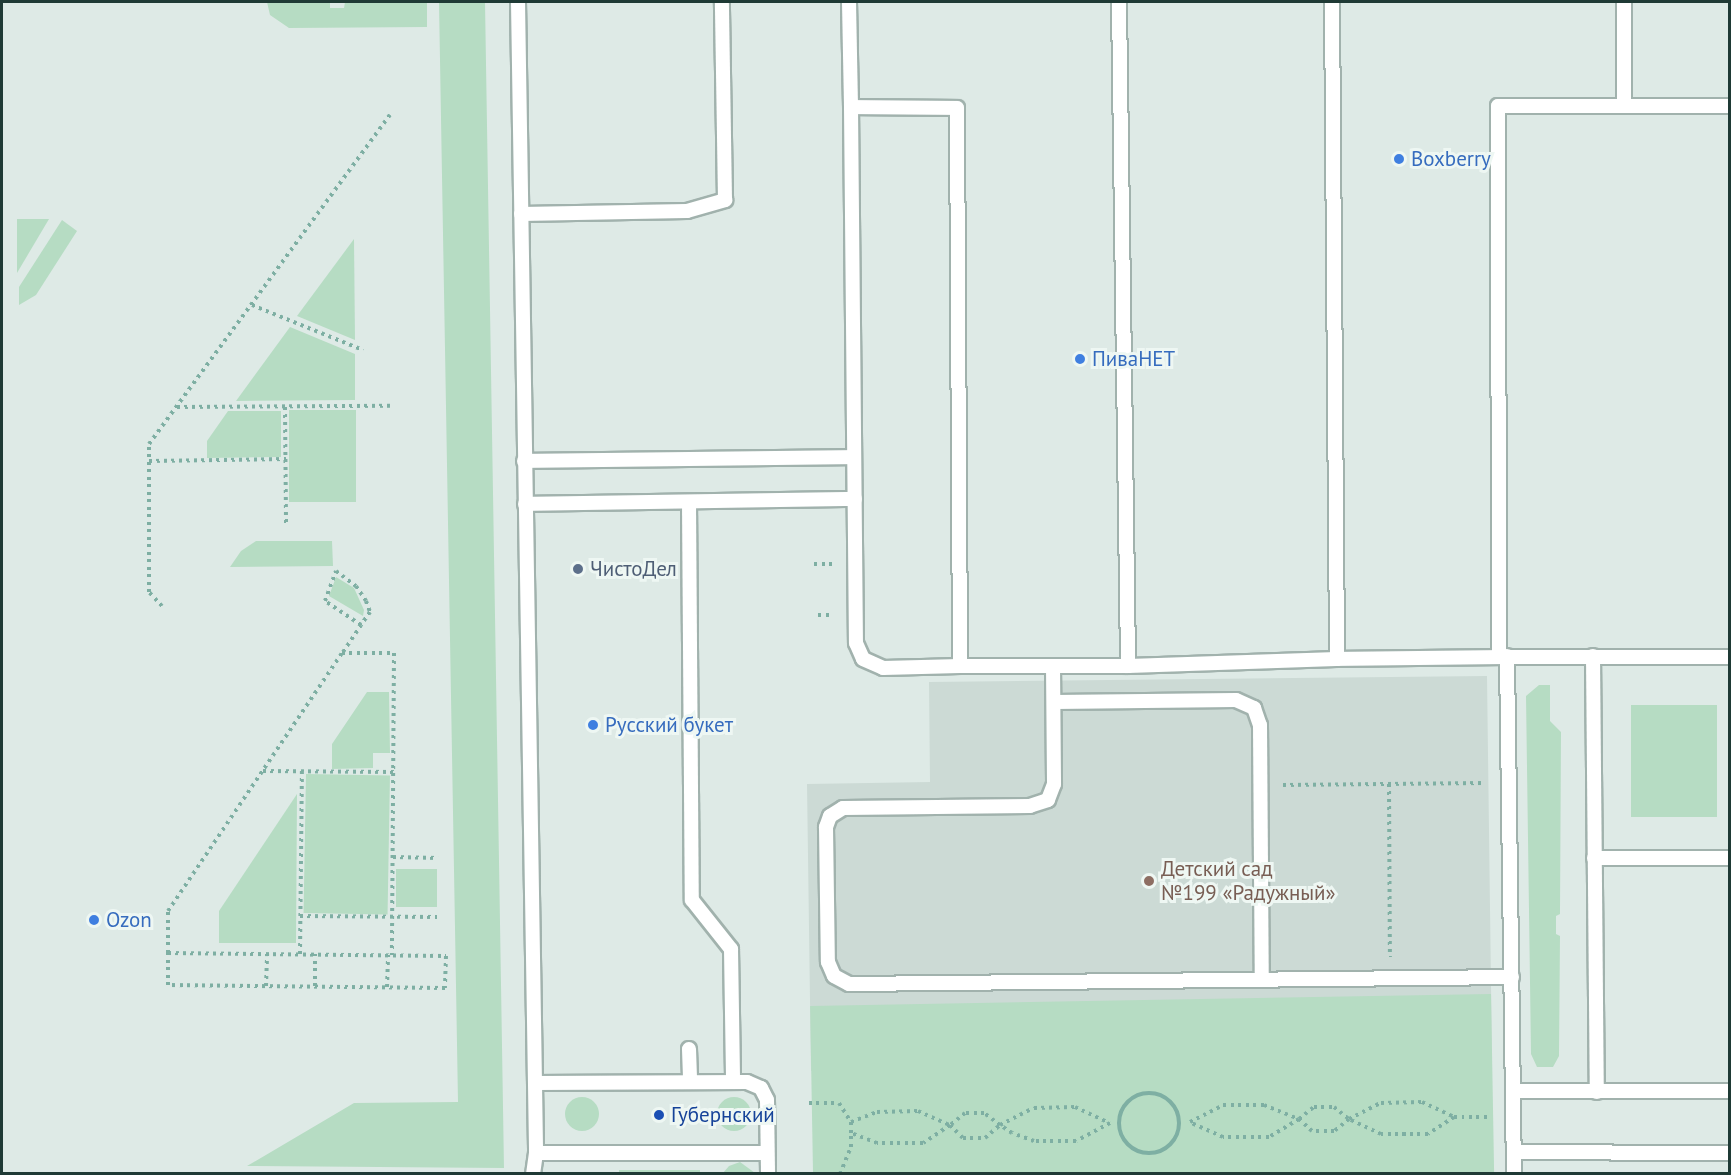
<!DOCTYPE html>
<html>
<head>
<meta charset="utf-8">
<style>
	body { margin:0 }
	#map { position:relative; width:1731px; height:1175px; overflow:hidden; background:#deeae6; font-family:"PT Sans",sans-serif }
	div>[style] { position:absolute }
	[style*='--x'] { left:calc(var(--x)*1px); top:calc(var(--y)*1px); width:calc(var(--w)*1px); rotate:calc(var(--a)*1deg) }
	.built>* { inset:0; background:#ccdad5 }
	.green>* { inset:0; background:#b6dcc3; transform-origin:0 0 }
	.round { border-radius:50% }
	.path>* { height:4px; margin-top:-2px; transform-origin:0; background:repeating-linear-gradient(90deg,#7eafa3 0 3px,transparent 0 7.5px) }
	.path>.ring { margin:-2px; padding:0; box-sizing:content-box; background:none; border:4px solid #7eafa3; border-radius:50% }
	.roads { filter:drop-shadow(2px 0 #a1b2ad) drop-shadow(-2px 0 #a1b2ad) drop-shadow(0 2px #a1b2ad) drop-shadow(0 -2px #a1b2ad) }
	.service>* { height:14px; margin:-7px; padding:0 7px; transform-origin:7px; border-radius:7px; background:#fff }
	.dots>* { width:16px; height:16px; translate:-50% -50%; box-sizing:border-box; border:3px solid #eef7f3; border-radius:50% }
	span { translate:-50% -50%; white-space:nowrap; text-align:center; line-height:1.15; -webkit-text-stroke:6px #eef7f3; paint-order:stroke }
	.shop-label { font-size:21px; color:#366cbe }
	.left { translate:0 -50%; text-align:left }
	.service-label { font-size:21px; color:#4e5e75 }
	.education-label { font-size:21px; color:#785e54 }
	.transit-label { font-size:21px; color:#164399 }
	.frame { position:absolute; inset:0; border:3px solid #1f3a35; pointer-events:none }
</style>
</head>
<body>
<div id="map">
	<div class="built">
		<i style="clip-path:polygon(1487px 676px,1492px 1062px,811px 1071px,807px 784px,930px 782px,929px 682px)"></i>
	</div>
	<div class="green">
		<i style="clip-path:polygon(267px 2px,330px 2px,330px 8px,344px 8px,345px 2px,427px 2px,427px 27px,289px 28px,270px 15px)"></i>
		<i style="clip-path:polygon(439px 2px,485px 2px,504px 1168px,247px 1166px,354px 1103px,458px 1102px)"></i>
		<i style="clip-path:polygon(17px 219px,49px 219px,17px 273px)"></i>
		<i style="clip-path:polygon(62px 220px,77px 231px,36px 295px,19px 305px,19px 287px)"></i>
		<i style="clip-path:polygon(354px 239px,355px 340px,297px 316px)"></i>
		<i style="clip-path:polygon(290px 327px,355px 354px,355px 400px,236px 401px)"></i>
		<i style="left:356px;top:410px;width:92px;height:67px;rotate:90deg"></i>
		<i style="clip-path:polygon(228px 411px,281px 411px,281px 457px,207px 458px,207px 441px)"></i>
		<i style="clip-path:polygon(256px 541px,332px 541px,333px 566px,230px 567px,241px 551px)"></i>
		<i style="clip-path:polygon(336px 577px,354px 588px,364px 610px,363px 616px,329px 596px)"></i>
		<i style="clip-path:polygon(1539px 685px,1550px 685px,1550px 721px,1561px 732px,1560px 914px,1556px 916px,1556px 934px,1560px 936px,1559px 1056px,1553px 1067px,1537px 1067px,1531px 1054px,1526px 696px)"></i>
		<i style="clip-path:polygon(367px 692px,389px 692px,390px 753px,373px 753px,373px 768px,332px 769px,332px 744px)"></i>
		<i style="left:1631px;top:705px;width:86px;height:112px"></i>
		<i style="left:306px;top:774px;width:84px;height:139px;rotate:1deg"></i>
		<i style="clip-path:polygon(297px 794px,296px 943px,219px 943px,219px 911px)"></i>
		<i style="left:396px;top:869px;width:41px;height:38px"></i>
		<i style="left:1491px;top:994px;width:179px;height:681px;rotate:89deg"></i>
		<i class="round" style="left:717px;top:1097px;width:34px;height:34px"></i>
		<i class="round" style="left:565px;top:1097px;width:34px;height:34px"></i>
		<i style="clip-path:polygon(740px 1162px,755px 1173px,723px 1173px,729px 1166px)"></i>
		<i style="clip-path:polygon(619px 1170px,700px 1170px,700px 1173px,619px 1174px)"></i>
	</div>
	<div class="path">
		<i style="--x:252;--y:305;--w:120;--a:22.1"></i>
		<i style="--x:177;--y:407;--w:215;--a:-0.3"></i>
		<i style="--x:285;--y:407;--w:119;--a:89.5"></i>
		<i style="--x:149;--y:461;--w:137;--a:-0.8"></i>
		<i style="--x:814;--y:564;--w:18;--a:0"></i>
		<i style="--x:162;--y:606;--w:19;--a:-133"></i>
		<i style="--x:149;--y:592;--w:148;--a:-90"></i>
		<i style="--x:149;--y:444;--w:408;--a:-53.8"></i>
		<i style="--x:818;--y:615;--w:14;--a:0"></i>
		<i style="--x:343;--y:652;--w:32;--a:-56"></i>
		<i style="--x:361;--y:625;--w:43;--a:-146.3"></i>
		<i style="--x:325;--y:601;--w:32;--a:-70"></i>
		<i style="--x:336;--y:571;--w:25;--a:37"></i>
		<i style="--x:356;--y:586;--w:18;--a:56"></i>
		<i style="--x:366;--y:601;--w:12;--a:70"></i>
		<i style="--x:370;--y:612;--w:16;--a:125"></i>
		<i style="--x:263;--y:771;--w:132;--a:0.4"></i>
		<i style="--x:1389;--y:784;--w:173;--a:89.7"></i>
		<i style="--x:1283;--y:785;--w:202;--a:-0.6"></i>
		<i style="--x:393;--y:857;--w:45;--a:1.3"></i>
		<i style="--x:300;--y:916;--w:137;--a:0.4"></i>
		<i style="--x:168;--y:953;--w:42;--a:-90"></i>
		<i style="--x:168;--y:911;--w:311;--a:-56"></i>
		<i style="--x:342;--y:653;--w:52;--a:0"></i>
		<i style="--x:394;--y:653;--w:302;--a:90.4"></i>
		<i style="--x:168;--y:953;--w:278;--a:0.6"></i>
		<i style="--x:446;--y:956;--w:32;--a:92"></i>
		<i style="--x:445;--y:988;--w:277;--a:-179.4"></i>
		<i style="--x:168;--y:985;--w:32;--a:-90"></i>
		<i style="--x:300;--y:954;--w:183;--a:-89.4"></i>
		<i style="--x:266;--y:986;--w:32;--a:-88"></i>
		<i style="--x:315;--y:986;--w:32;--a:-90"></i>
		<i style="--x:387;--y:987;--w:32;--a:-88"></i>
		<i class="ring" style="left:1119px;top:1093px;width:56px;height:56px"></i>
		<i style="--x:809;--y:1103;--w:30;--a:0"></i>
		<i style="--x:839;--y:1103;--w:22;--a:58"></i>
		<i style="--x:1223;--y:1105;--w:41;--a:0"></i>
		<i style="--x:1264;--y:1105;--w:38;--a:22"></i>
		<i style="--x:1299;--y:1119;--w:35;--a:149"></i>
		<i style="--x:1269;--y:1137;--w:46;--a:180"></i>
		<i style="--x:1223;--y:1137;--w:36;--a:-156"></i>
		<i style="--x:1190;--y:1122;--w:37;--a:-27"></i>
		<i style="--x:1314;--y:1107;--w:20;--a:0"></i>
		<i style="--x:1334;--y:1107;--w:19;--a:39"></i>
		<i style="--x:1349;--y:1119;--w:19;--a:141"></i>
		<i style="--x:1334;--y:1131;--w:22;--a:180"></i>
		<i style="--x:1312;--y:1131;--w:18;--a:-137"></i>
		<i style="--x:1299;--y:1119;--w:19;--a:-39"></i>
		<i style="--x:918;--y:1111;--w:35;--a:24"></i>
		<i style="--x:950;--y:1125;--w:32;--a:146"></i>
		<i style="--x:923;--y:1143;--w:46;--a:180"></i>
		<i style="--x:877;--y:1143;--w:28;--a:-159"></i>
		<i style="--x:851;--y:1133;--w:11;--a:-90"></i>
		<i style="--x:851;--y:1122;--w:28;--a:-21"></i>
		<i style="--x:877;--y:1112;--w:41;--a:-1.4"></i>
		<i style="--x:1454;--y:1117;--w:31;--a:147"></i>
		<i style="--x:1428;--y:1134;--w:47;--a:180"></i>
		<i style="--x:1381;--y:1134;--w:35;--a:-155"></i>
		<i style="--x:1349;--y:1119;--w:36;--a:-27"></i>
		<i style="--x:1381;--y:1103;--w:41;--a:-1.4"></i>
		<i style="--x:1422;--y:1102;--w:35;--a:25"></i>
		<i style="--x:1454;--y:1117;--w:37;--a:0"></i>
		<i style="--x:1000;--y:1125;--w:38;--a:-27"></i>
		<i style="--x:1034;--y:1108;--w:41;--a:-1.4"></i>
		<i style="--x:1075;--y:1107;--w:38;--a:25"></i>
		<i style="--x:1110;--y:1123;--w:38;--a:152"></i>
		<i style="--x:1076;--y:1141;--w:42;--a:180"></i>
		<i style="--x:1034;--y:1141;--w:23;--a:-160"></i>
		<i style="--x:1012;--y:1133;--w:14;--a:-146"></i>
		<i style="--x:1000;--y:1125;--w:20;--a:-143"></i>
		<i style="--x:984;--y:1113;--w:19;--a:180"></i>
		<i style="--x:965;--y:1113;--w:19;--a:141"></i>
		<i style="--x:950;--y:1125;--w:18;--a:45"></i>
		<i style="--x:963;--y:1138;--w:22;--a:0"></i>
		<i style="--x:985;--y:1138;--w:20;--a:-41"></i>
		<i style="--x:840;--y:1174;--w:29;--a:-68"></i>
		<i style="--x:851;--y:1147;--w:14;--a:-90"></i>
	</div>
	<div class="roads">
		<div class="service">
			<i style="--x:518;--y:2;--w:1151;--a:89.1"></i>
			<i style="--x:536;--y:1153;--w:21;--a:98"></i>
			<i style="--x:849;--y:2;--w:105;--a:88.9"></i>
			<i style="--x:851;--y:107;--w:106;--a:0.5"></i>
			<i style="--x:957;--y:108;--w:558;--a:89.69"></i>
			<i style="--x:960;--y:666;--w:168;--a:0"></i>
			<i style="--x:1119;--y:2;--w:664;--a:89.22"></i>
			<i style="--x:1128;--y:666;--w:209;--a:-1.9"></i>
			<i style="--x:1332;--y:2;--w:657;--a:89.56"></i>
			<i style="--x:1337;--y:659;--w:162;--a:-0.7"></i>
			<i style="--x:1624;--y:2;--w:104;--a:90"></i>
			<i style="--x:1624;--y:106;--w:106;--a:0"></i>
			<i style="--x:1624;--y:106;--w:126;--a:180"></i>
			<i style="--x:1498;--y:106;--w:551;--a:89.9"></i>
			<i style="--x:1499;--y:657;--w:231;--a:0"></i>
			<i style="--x:851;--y:107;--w:536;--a:89.47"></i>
			<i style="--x:856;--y:643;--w:17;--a:66"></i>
			<i style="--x:863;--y:659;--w:22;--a:24"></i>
			<i style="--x:883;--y:668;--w:77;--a:-1.5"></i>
			<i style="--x:521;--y:214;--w:166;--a:-1"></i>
			<i style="--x:687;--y:211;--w:40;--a:-16"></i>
			<i style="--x:725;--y:200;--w:198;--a:-90.9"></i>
			<i style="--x:524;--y:461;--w:330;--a:-0.7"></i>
			<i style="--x:689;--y:502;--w:398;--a:89.6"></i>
			<i style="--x:692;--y:900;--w:63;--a:51.5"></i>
			<i style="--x:731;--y:949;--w:133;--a:89.1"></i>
			<i style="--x:525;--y:504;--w:330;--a:-0.9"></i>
			<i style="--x:1507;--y:656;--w:518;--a:89.23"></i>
			<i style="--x:1593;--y:656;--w:436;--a:89.5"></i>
			<i style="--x:1053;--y:666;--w:118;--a:89.5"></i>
			<i style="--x:1054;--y:784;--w:17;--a:111"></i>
			<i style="--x:1048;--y:800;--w:19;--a:162"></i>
			<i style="--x:1030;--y:806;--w:187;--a:179.4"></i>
			<i style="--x:843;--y:808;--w:15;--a:148"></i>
			<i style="--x:830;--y:816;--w:12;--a:110"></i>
			<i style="--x:826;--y:827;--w:135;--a:89.2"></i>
			<i style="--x:828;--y:962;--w:15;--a:67"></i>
			<i style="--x:834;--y:976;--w:17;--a:28"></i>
			<i style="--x:849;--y:984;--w:663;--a:-0.6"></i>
			<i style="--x:1054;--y:702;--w:182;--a:-0.6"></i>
			<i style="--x:1236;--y:700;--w:20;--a:24"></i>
			<i style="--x:1254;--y:708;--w:18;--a:71"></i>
			<i style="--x:1260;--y:725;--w:255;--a:89.6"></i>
			<i style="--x:1594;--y:858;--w:136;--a:0"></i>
			<i style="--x:689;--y:1049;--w:33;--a:88"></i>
			<i style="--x:535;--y:1083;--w:212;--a:-0.3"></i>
			<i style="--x:747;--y:1082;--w:15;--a:23"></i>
			<i style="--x:761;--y:1088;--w:13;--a:63"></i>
			<i style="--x:767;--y:1100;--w:74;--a:89.2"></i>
			<i style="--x:1513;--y:1091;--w:217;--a:0"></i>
			<i style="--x:1514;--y:1152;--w:216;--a:0.3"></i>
			<i style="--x:536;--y:1153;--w:231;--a:0"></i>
		</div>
	</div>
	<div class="dots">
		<i style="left:1399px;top:159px;background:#3f7fe0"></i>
		<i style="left:1080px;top:359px;background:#3f7fe0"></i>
		<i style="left:578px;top:569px;background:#5c6f8a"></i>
		<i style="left:593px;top:725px;background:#3f7fe0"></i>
		<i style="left:1149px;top:881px;background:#8d6e63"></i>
		<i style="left:94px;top:920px;background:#3f7fe0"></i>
		<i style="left:659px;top:1115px;background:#1a4fb4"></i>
	</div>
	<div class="shop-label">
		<span class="left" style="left:1411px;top:159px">Boxberry</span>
		<span class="left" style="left:1092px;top:359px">ПиваНЕТ</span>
		<span class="left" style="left:605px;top:725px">Русский букет</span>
		<span class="left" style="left:106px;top:920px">Ozon</span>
	</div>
	<div class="service-label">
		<span class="left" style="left:590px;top:569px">ЧистоДел</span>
	</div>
	<div class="education-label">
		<span class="left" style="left:1161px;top:881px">Детский сад<br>№199 «Радужный»</span>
	</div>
	<div class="transit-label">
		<span class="left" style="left:671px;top:1115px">Губернский</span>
	</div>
	<div class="frame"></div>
</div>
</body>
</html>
